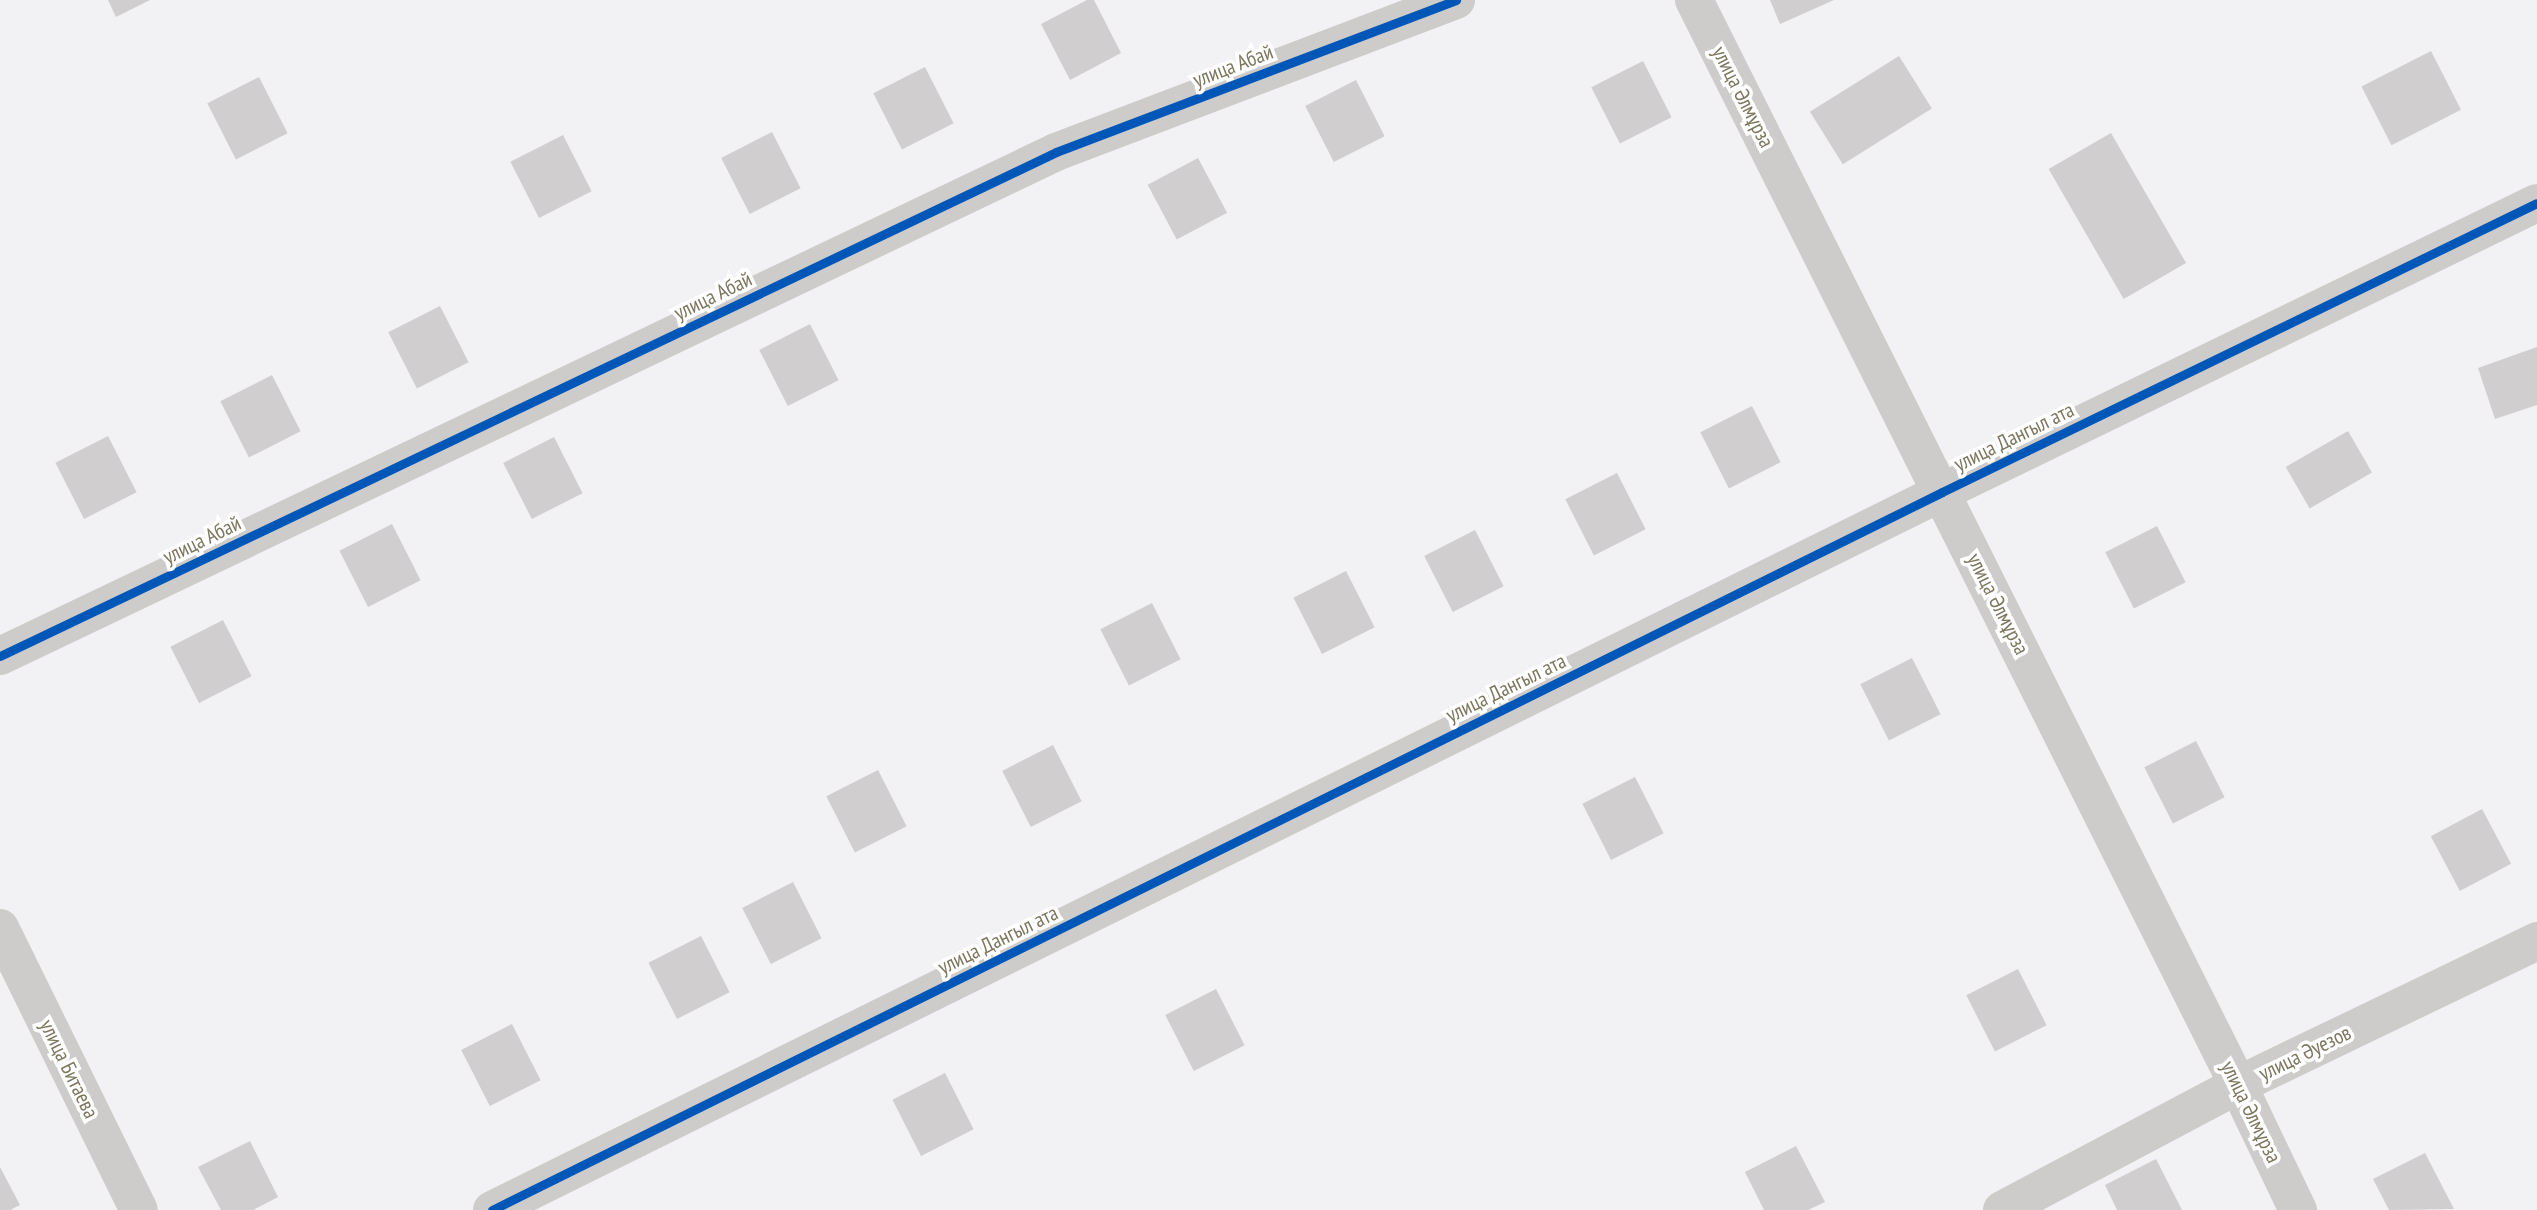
<!DOCTYPE html>
<html>
<head>
<meta charset="utf-8">
<style>
	body { margin:0 }
	#map { position:relative; width:2537px; height:1210px; overflow:hidden; background:#f2f1f3; font-family:"PT Sans Narrow",sans-serif }
	div>[style] { position:absolute }
	[style*='--x'] { left:calc(var(--x)*1px); top:calc(var(--y)*1px); width:calc(var(--w)*1px); rotate:calc(var(--a)*1deg) }
	.building>* { inset:0; background:#d0cece; transform-origin:0 0 }
	.minor>* { height:38px; margin:-19px; padding:0 19px; transform-origin:19px; border-radius:19px; background:#cdccca }
	.cycleway>* { height:9px; margin:-4.5px; padding:0 4.5px; transform-origin:4.5px; border-radius:4.5px; background:#0057b8 }
	span { translate:-50% -50%; white-space:nowrap; text-align:center; line-height:1.15; -webkit-text-stroke:7px #fff; paint-order:stroke }
	.street-label { font-size:21px; color:#7c765e }
</style>
</head>
<body>
<div id="map">
	<div class="building">
		<i style="clip-path:polygon(108px 0,150px 0,116px 17px)"></i>
		<i style="clip-path:polygon(1087px 0,1094px 0,1121px 53px,1070px 80px,1041px 24px)"></i>
		<i style="clip-path:polygon(1770px 0,1834px 0,1780px 24px)"></i>
		<i style="left:2431px;top:51px;width:66px;height:78px;rotate:63deg"></i>
		<i style="left:1899px;top:56px;width:62px;height:105px;rotate:58deg"></i>
		<i style="left:1643px;top:61px;width:63px;height:58px;rotate:63deg"></i>
		<i style="left:925px;top:67px;width:63px;height:58px;rotate:63deg"></i>
		<i style="left:259px;top:77px;width:63px;height:58px;rotate:63deg"></i>
		<i style="left:1356px;top:80px;width:63px;height:57px;rotate:63deg"></i>
		<i style="left:772px;top:132px;width:63px;height:57px;rotate:63deg"></i>
		<i style="left:2111px;top:133px;width:150px;height:72px;rotate:60deg"></i>
		<i style="left:563px;top:135px;width:63px;height:59px;rotate:63deg"></i>
		<i style="left:1198px;top:158px;width:62px;height:57px;rotate:62deg"></i>
		<i style="left:440px;top:306px;width:63px;height:58px;rotate:63deg"></i>
		<i style="left:810px;top:324px;width:63px;height:57px;rotate:63deg"></i>
		<i style="clip-path:polygon(2537px 347px,2537px 405px,2495px 419px,2478px 368px)"></i>
		<i style="left:272px;top:375px;width:63px;height:58px;rotate:63deg"></i>
		<i style="left:1752px;top:406px;width:63px;height:58px;rotate:63deg"></i>
		<i style="left:2348px;top:431px;width:48px;height:72px;rotate:60deg"></i>
		<i style="left:108px;top:436px;width:63px;height:59px;rotate:63deg"></i>
		<i style="left:554px;top:437px;width:63px;height:57px;rotate:63deg"></i>
		<i style="left:1617px;top:473px;width:63px;height:58px;rotate:63deg"></i>
		<i style="left:392px;top:524px;width:63px;height:59px;rotate:63deg"></i>
		<i style="left:2157px;top:526px;width:63px;height:58px;rotate:63deg"></i>
		<i style="left:1475px;top:530px;width:63px;height:57px;rotate:63deg"></i>
		<i style="left:1346px;top:571px;width:63px;height:59px;rotate:63deg"></i>
		<i style="left:1152px;top:603px;width:63px;height:58px;rotate:63deg"></i>
		<i style="left:223px;top:620px;width:63px;height:59px;rotate:63deg"></i>
		<i style="left:1912px;top:658px;width:63px;height:58px;rotate:63deg"></i>
		<i style="left:2196px;top:741px;width:63px;height:58px;rotate:63deg"></i>
		<i style="left:1053px;top:745px;width:63px;height:57px;rotate:63deg"></i>
		<i style="left:878px;top:770px;width:63px;height:58px;rotate:63deg"></i>
		<i style="left:1635px;top:777px;width:63px;height:59px;rotate:63deg"></i>
		<i style="left:2482px;top:809px;width:62px;height:58px;rotate:62deg"></i>
		<i style="left:793px;top:882px;width:63px;height:57px;rotate:63deg"></i>
		<i style="left:701px;top:936px;width:63px;height:59px;rotate:63deg"></i>
		<i style="left:2018px;top:969px;width:63px;height:58px;rotate:63deg"></i>
		<i style="left:1216px;top:989px;width:63px;height:57px;rotate:63deg"></i>
		<i style="left:512px;top:1024px;width:63px;height:57px;rotate:63deg"></i>
		<i style="left:945px;top:1073px;width:63px;height:59px;rotate:63deg"></i>
		<i style="clip-path:polygon(250px 1141px,278px 1197px,253px 1210px,221px 1210px,198px 1167px)"></i>
		<i style="clip-path:polygon(1796px 1146px,1825px 1202px,1808px 1210px,1764px 1210px,1745px 1172px)"></i>
		<i style="clip-path:polygon(2425px 1153px,2454px 1209px,2389px 1210px,2373px 1179px)"></i>
		<i style="clip-path:polygon(2156px 1159px,2182px 1210px,2117px 1210px,2105px 1185px)"></i>
		<i style="clip-path:polygon(0 1167px,20px 1205px,10px 1210px,0 1210px)"></i>
	</div>
	<div class="minor">
		<i style="--x:1694;--y:0;--w:1214;--a:63.37"></i>
		<i style="--x:2238;--y:1085;--w:139;--a:64.4"></i>
		<i style="--x:0;--y:656;--w:1170;--a:-25.51"></i>
		<i style="--x:1056;--y:152;--w:428;--a:-20.8"></i>
		<i style="--x:0;--y:928;--w:314;--a:63.8"></i>
		<i style="--x:492;--y:1210;--w:1618;--a:-26.34"></i>
		<i style="--x:1942;--y:492;--w:661;--a:-25.91"></i>
		<i style="--x:2002;--y:1210;--w:267;--a:-27.9"></i>
		<i style="--x:2238;--y:1085;--w:332;--a:-25.7"></i>
	</div>
	<div class="cycleway">
		<i style="--x:0;--y:656;--w:1170;--a:-25.51"></i>
		<i style="--x:1056;--y:152;--w:428;--a:-20.8"></i>
		<i style="--x:492;--y:1210;--w:1618;--a:-26.34"></i>
		<i style="--x:1942;--y:492;--w:661;--a:-25.91"></i>
	</div>
	<div class="street-label">
		<span style="left:1233px;top:66px;rotate:-21deg">улица Абай</span>
		<span style="left:1743px;top:97px;rotate:63deg">улица Әлмұрза</span>
		<span style="left:713px;top:296px;rotate:-26deg">улица Абай</span>
		<span style="left:2014px;top:437px;rotate:-26deg">улица Дангыл ата</span>
		<span style="left:202px;top:540px;rotate:-26deg">улица Абай</span>
		<span style="left:1998px;top:604px;rotate:63deg">улица Әлмұрза</span>
		<span style="left:1506px;top:688px;rotate:-26deg">улица Дангыл ата</span>
		<span style="left:998px;top:940px;rotate:-26deg">улица Дангыл ата</span>
		<span style="left:2305px;top:1053px;rotate:-26deg">улица Әуезов</span>
		<span style="left:69px;top:1069px;rotate:64deg">улица Битаева</span>
		<span style="left:2251px;top:1112px;rotate:64deg">улица Әлмұрза</span>
	</div>
</div>
</body>
</html>
